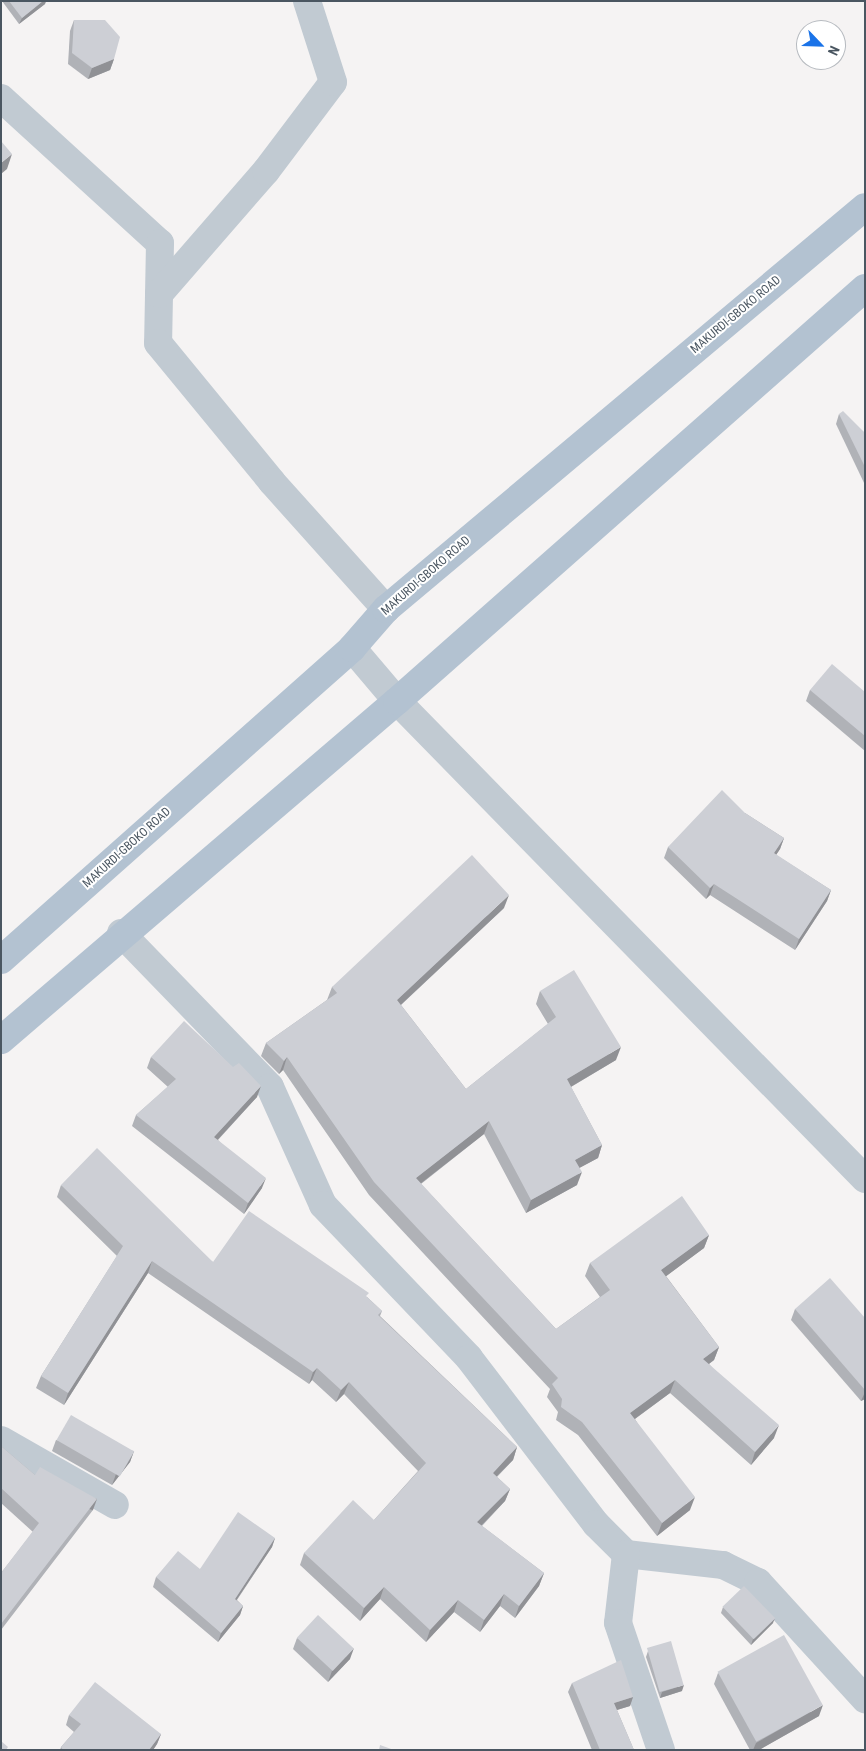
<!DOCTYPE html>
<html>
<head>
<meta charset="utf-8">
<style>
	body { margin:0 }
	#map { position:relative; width:866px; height:1751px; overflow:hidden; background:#f5f3f3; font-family:"Roboto Condensed",sans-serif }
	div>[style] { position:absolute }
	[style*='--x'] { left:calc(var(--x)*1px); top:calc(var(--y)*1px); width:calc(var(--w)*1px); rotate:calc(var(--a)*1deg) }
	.minor>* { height:28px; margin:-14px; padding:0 14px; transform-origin:14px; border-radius:14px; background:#c1cad2 }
	.major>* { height:28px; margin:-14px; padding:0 14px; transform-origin:14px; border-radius:14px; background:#b3c2d1 }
	.wall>* { inset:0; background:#b0b2b7 }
	.shaded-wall>* { inset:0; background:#909195; transform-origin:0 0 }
	.building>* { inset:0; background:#cdcfd5; transform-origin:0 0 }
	span { translate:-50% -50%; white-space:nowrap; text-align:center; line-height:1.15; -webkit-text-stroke:4px #fff; paint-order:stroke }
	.street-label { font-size:12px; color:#4a5661 }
	.frame { position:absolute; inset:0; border:2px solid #4a5661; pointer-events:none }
	.north { position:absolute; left:796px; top:20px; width:50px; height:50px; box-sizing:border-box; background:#fff; border:1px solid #b7bbc0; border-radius:50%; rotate:114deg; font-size:14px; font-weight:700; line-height:20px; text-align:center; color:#4a5661 }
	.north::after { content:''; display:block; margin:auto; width:18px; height:22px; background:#1a73e8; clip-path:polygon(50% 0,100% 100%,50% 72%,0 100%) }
</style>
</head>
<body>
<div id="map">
	<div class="minor">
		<i style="--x:1;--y:98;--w:215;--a:42.4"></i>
		<i style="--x:160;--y:243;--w:100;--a:91.1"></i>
		<i style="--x:158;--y:343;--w:180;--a:50.6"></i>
		<i style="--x:272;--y:482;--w:171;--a:48.1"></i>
		<i style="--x:159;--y:294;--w:163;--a:-49"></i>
		<i style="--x:266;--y:171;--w:111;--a:-53"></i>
		<i style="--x:333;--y:82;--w:85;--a:-107.8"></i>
		<i style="--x:352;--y:648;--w:70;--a:49.7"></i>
		<i style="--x:397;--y:701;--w:669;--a:45.61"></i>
		<i style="--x:121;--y:933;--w:214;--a:45.9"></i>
		<i style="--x:270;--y:1087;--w:129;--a:65.8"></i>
		<i style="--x:323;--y:1205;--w:211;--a:46.3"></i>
		<i style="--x:469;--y:1358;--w:209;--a:52.6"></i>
		<i style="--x:596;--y:1524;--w:42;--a:45"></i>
		<i style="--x:626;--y:1554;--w:98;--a:6.5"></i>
		<i style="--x:723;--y:1565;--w:39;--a:26"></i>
		<i style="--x:758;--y:1582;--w:159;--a:47.6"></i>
		<i style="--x:1;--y:1440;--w:131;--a:29.7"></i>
		<i style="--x:626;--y:1554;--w:69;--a:96.6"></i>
		<i style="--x:618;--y:1623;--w:134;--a:71.3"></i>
	</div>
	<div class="major">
		<i style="--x:1;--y:960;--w:470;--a:-41.6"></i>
		<i style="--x:352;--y:648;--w:52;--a:-48.9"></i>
		<i style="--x:386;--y:609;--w:625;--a:-40.01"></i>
		<i style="--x:1;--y:1040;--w:521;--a:-40.57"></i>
		<i style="--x:397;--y:701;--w:624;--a:-41.43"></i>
	</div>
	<div class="wall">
		<i style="clip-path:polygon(2px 1px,46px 1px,45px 4px,19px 24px)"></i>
		<i style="clip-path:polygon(74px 20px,114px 59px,110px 70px,88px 79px,68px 64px,70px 31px)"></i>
		<i style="clip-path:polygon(839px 414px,865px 433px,865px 485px,836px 424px)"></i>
		<i style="clip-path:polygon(810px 690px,865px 692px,865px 751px,806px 701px)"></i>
		<i style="clip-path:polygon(745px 813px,784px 838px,780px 849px,776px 855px,831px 890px,827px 901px,795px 950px,710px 895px,706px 899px,664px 858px,668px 847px)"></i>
		<i style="clip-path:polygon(504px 908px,401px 1005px,466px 1089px,548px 1024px,536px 1004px,540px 991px,616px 1060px,571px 1087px,602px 1145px,598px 1158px,579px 1168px,577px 1185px,526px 1213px,484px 1134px,421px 1184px,556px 1329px,600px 1297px,585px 1276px,590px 1263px,709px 1235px,704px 1248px,666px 1276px,719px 1347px,714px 1360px,709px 1364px,774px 1438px,751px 1465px,670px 1393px,635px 1419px,690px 1510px,657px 1536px,578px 1435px,556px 1420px,558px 1412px,547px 1397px,550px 1389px,369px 1195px,283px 1070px,279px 1074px,261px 1056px,266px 1043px,327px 1000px,332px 987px)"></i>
		<i style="clip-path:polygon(151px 1057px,257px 1097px,218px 1140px,262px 1188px,244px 1214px,132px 1126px,136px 1115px,168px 1087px,147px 1068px)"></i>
		<i style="clip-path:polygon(61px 1185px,213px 1262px,367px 1297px,382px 1311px,380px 1316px,517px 1447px,513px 1460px,497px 1477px,510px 1489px,505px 1501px,482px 1526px,544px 1573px,539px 1586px,515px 1618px,500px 1606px,480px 1632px,454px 1612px,426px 1642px,380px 1599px,360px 1621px,300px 1565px,304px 1553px,374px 1520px,418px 1471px,344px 1394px,336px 1402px,312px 1380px,309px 1384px,148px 1273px,64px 1405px,36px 1388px,41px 1376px,117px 1256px,57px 1197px)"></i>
		<i style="clip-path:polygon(795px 1309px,865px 1318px,865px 1399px,861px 1401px,791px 1320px)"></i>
		<i style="clip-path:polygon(56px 1440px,134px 1451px,130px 1462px,112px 1485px,52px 1451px)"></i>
		<i style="clip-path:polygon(1px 1446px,35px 1475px,93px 1510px,1px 1630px,1px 1573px,33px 1532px,1px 1503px)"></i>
		<i style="clip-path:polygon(275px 1538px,272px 1547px,237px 1600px,243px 1606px,240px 1615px,218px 1642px,153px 1587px,156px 1577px,200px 1569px)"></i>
		<i style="clip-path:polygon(723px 1607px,773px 1623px,751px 1645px,721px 1613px)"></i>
		<i style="clip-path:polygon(297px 1638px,350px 1659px,328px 1682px,293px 1649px)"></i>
		<i style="clip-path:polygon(648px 1651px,682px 1691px,660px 1698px,646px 1657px)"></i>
		<i style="clip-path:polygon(718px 1673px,819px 1716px,759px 1750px,750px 1750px,714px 1684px)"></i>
		<i style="clip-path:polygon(572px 1683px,633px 1697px,630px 1706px,617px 1710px,634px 1750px,592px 1750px,568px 1692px)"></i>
		<i style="clip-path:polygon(69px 1715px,161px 1734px,157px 1744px,153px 1750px,60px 1750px,61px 1747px,74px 1732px,66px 1725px)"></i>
	</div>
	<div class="shaded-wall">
		<i style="clip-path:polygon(43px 1px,46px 1px,45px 4px,19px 24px,22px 18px)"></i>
		<i style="clip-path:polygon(114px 59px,110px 70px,88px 79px,92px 68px)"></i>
		<i style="clip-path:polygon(12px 154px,7px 169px,1px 174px,1px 163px)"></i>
		<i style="clip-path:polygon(784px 838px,780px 849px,770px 864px,774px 853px)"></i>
		<i style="clip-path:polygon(714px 884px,710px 895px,706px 899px,710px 888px)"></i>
		<i style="clip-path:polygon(831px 890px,827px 901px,795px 950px,799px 939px)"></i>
		<i style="clip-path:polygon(509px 895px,504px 908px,392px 1013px,397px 1000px)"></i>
		<i style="clip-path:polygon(621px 1047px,616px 1060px,562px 1092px,567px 1079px)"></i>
		<i style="clip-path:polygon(287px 1057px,283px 1070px,279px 1074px,284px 1061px)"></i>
		<i style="clip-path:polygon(261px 1086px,257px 1097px,210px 1148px,214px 1137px)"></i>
		<i style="clip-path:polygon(489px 1121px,484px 1134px,411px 1191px,416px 1178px)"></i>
		<i style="clip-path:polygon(602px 1145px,598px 1158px,570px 1173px,575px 1160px)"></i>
		<i style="clip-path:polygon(582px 1172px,577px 1185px,526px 1213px,531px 1200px)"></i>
		<i style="clip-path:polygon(266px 1178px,262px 1188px,244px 1214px,248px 1203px)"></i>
		<i style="clip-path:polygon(709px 1235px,704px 1248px,657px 1283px,661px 1270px)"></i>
		<i style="clip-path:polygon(152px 1261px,148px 1273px,64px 1405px,68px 1393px)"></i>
		<i style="clip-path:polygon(719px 1347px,714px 1360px,698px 1372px,703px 1359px)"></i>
		<i style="clip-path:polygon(317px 1368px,312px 1380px,309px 1384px,313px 1372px)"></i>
		<i style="clip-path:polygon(675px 1380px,670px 1393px,625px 1426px,630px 1413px)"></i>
		<i style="clip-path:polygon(349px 1382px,344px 1394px,336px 1402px,341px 1390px)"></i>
		<i style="clip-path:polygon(865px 1392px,865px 1399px,861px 1401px)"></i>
		<i style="clip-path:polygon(779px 1425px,774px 1438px,751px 1465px,755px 1452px)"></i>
		<i style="clip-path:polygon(517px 1447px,513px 1460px,488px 1485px,493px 1473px)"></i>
		<i style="clip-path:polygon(134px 1451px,130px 1462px,112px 1485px,116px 1474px)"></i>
		<i style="clip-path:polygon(510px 1489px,505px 1501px,473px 1534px,477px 1522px)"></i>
		<i style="clip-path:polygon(695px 1497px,690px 1510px,657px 1536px,662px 1523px)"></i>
		<i style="left:97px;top:1499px;width:12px;height:158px;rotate:110deg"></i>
		<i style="clip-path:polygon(275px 1538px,272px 1547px,231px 1608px,235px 1599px)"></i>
		<i style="clip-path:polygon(544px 1573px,539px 1586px,515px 1618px,519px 1606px)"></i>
		<i style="clip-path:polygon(384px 1587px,380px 1599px,360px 1621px,364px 1608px)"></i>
		<i style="clip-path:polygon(504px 1594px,500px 1606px,480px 1632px,484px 1620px)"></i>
		<i style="clip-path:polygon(458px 1600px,454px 1612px,426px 1642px,430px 1630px)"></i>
		<i style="clip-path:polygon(243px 1606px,240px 1615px,218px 1642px,221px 1633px)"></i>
		<i style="clip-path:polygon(775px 1618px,773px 1623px,751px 1645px,753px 1639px)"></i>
		<i style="clip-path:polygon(354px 1648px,350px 1659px,328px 1682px,332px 1671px)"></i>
		<i style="clip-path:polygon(684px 1685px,682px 1691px,660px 1698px,662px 1692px)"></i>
		<i style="clip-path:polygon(633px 1697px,630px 1706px,610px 1712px,614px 1703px)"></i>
		<i style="clip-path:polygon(823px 1705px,819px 1716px,759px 1750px,753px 1750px,756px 1743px)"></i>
		<i style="clip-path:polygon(161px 1734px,157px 1744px,153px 1750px,149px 1750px)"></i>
	</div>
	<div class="building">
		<i style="clip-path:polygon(9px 1px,43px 1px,22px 18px)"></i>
		<i style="clip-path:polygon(74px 20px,105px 20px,120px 37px,114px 59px,92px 68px,72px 53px)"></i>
		<i style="clip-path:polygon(1px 141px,12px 154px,1px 163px)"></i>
		<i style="clip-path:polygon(843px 411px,865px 433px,865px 467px,839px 414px)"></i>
		<i style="clip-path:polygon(832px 664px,865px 692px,865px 736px,810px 690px)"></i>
		<i style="clip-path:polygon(722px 790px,745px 813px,784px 838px,774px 853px,831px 890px,799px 939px,714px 884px,710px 888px,668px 847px)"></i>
		<i style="clip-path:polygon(472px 855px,509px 895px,397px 1000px,466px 1089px,556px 1017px,540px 991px,574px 970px,621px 1047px,567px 1079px,602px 1145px,575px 1160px,582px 1172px,531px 1200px,489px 1121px,416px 1178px,556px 1329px,610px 1290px,590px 1263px,682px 1196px,709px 1235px,661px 1270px,719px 1347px,703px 1359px,779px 1425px,755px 1452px,675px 1380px,630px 1413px,695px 1497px,662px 1523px,582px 1422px,561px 1407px,562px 1399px,552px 1384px,558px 1378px,374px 1182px,287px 1057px,284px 1061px,266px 1043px,337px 993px,332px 987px)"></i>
		<i style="clip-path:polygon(184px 1021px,233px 1067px,239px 1063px,261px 1086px,214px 1137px,266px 1178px,248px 1203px,136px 1115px,176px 1079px,151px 1057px)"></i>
		<i style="clip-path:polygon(97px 1148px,213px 1262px,249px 1211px,369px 1293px,366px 1296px,382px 1311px,378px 1315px,517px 1447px,493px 1473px,510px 1489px,477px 1522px,544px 1573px,519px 1606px,504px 1594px,484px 1620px,458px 1600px,430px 1630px,384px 1587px,364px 1608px,304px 1553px,353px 1500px,374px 1520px,426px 1463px,349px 1382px,341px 1390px,317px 1368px,313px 1372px,152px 1261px,68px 1393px,41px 1376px,123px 1246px,61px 1185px)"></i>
		<i style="clip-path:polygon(830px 1278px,865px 1318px,865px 1390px,795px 1309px)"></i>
		<i style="left:71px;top:1415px;width:73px;height:29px;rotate:30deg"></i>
		<i style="clip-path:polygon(1px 1446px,35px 1475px,40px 1467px,97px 1499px,1px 1624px,1px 1573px,39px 1523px,1px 1488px)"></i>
		<i style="clip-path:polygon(238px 1512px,275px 1538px,235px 1599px,243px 1606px,221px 1633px,156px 1577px,178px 1551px,200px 1569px)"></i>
		<i style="left:744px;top:1586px;width:45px;height:30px;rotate:46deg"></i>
		<i style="left:318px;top:1615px;width:49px;height:31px;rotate:43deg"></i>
		<i style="left:784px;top:1635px;width:80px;height:76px;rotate:61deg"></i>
		<i style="left:671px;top:1641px;width:46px;height:25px;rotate:74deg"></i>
		<i style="clip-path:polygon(621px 1660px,633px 1697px,614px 1703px,634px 1750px,600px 1750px,572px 1683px)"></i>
		<i style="clip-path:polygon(95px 1682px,161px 1734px,149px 1750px,130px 1750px,129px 1749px,128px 1750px,63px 1750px,61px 1747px,81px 1724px,69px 1715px)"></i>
		<i style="clip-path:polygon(1px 1741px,8px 1747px,6px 1750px,1px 1750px)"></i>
		<i style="clip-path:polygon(380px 1745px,394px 1750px,379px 1750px)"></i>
	</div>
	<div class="street-label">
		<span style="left:736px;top:315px;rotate:-40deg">MAKURDI-GBOKO ROAD</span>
		<span style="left:426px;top:576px;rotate:-41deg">MAKURDI-GBOKO ROAD</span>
		<span style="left:127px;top:848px;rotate:-42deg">MAKURDI-GBOKO ROAD</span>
	</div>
	<div class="frame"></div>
	<div class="north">N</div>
</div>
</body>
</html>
